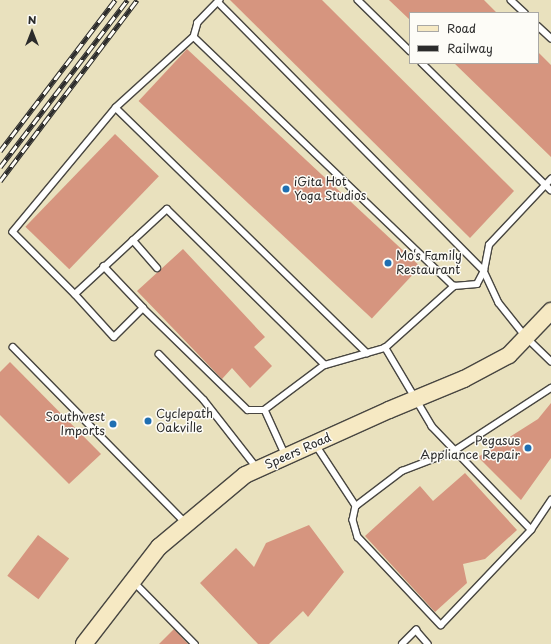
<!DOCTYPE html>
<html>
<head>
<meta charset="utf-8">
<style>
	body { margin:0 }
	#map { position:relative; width:551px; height:644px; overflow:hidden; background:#e9e1be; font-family:"Playpen Sans",sans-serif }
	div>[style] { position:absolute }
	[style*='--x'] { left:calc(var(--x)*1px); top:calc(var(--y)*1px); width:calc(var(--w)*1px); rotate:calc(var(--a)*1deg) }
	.building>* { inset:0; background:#d6957f; transform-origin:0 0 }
	.roads { filter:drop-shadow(1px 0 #484641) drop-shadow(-1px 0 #484641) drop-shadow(0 1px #484641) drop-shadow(0 -1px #484641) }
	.lane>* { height:5.5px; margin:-2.75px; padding:0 2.75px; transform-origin:2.75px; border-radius:2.75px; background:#fff }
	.secondary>* { height:16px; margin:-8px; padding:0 8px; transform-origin:8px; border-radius:8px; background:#f6e9c3 }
	.rail>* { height:4.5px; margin-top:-2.25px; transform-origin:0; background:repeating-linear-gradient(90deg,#fdfcf7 0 9px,#2b2b2b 0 18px); box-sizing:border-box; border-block:1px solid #2b2b2b }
	.dots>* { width:11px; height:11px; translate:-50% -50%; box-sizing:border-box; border:2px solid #fdfcf7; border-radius:50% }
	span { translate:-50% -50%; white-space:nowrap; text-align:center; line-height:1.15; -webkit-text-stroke:3px #fdfcf7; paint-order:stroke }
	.poi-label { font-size:12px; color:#2b2b2b }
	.left { translate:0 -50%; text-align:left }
	.right { translate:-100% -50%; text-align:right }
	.street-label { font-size:12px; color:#2b2b2b }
	.legend { position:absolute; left:409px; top:12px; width:130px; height:52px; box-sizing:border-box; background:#fdfcf7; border:1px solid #a9a8a5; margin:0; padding:5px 7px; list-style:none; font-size:12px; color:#2b2b2b }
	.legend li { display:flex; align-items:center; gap:8px; height:20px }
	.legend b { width:20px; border:1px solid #a9a8a5 }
	.north { position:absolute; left:12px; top:12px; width:40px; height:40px; -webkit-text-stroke:3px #fdfcf7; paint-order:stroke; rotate:0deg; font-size:11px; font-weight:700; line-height:16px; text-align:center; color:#2b2b2b }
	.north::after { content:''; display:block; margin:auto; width:14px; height:18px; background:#2b2b2b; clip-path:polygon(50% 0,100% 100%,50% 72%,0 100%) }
</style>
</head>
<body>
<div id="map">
	<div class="building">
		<i style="clip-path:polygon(230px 0,322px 0,514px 191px,470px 238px)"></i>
		<i style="clip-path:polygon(389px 0,484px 0,497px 13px,410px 13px,410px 20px)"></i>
		<i style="left:187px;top:49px;width:319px;height:71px;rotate:43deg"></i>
		<i style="clip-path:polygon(538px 52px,551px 65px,551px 157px,454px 63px,538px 63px)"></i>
		<i style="left:115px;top:134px;width:61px;height:129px;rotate:44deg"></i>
		<i style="clip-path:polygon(183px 249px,265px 337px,254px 347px,272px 366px,250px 388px,232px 368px,222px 379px,137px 291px)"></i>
		<i style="clip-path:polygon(10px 362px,101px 454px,69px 484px,0 415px,0 372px)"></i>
		<i style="clip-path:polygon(551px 403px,551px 458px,521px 500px,478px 457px,538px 419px)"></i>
		<i style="clip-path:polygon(465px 473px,517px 530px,485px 559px,463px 564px,467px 583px,435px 612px,365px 536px,420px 486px,433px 501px)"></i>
		<i style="clip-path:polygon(309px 525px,344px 572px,308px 617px,303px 611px,269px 644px,258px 644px,200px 583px,236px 548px,254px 567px,266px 543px)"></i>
		<i style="left:38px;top:535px;width:39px;height:51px;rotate:37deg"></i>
		<i style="clip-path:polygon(174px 629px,188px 644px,159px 644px)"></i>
	</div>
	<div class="roads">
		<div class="lane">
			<i style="--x:220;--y:0;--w:32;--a:134"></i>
			<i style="--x:198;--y:23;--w:15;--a:106"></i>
			<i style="--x:194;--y:37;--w:105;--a:137.7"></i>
			<i style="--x:116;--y:108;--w:161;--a:129.7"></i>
			<i style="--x:13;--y:232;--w:88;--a:45"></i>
			<i style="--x:75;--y:294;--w:125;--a:-42.7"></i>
			<i style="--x:167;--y:209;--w:222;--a:44.6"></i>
			<i style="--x:325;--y:365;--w:75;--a:143.1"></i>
			<i style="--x:265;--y:410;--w:51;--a:65.5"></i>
			<i style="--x:358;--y:0;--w:73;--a:44.4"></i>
			<i style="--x:511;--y:0;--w:19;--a:43"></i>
			<i style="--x:218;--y:2;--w:378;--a:45.3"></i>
			<i style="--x:484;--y:271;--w:26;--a:-79"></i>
			<i style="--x:489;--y:245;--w:91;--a:-46.8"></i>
			<i style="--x:538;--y:26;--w:18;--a:43"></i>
			<i style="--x:194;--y:37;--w:360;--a:43.8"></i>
			<i style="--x:454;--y:286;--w:23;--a:-5"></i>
			<i style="--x:477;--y:284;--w:15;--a:-62"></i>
			<i style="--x:422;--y:63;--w:181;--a:44.6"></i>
			<i style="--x:116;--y:108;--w:351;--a:44.3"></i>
			<i style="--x:133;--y:240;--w:37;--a:49"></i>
			<i style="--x:484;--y:271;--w:35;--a:65"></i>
			<i style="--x:499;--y:303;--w:43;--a:51.5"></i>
			<i style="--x:526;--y:337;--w:35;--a:44"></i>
			<i style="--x:75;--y:294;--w:58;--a:47.8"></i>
			<i style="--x:114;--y:337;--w:41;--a:-45"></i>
			<i style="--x:143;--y:308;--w:57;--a:-133.6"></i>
			<i style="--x:143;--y:308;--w:146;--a:44.2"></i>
			<i style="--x:248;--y:410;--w:17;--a:0"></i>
			<i style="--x:13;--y:347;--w:245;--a:45.5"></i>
			<i style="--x:159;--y:354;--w:64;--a:45.6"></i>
			<i style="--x:204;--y:400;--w:88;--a:52"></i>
			<i style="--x:325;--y:365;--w:62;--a:-15.8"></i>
			<i style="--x:316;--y:445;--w:73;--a:56.7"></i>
			<i style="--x:356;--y:506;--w:58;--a:-37.3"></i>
			<i style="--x:402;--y:471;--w:56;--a:-21"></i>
			<i style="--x:454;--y:451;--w:116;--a:-33"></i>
			<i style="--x:356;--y:506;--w:14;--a:102"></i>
			<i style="--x:353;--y:520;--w:18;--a:74"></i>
			<i style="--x:358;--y:537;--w:121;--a:46.7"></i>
			<i style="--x:441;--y:625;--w:131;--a:-46.5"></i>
			<i style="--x:531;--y:530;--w:143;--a:-133.9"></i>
			<i style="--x:432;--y:427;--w:92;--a:-120.7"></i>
			<i style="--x:385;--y:348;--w:93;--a:-41.9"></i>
			<i style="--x:531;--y:530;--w:36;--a:-56"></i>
			<i style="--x:134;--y:582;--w:87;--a:45.5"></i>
			<i style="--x:402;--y:644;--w:20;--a:-45"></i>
			<i style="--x:416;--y:630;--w:18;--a:49"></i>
		</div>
		<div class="secondary">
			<i style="--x:84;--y:644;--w:123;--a:-52.3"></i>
			<i style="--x:159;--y:547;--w:112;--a:-39.9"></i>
			<i style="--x:245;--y:475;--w:158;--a:-24.3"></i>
			<i style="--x:389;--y:410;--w:81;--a:-22.5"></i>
			<i style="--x:464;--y:379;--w:51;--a:-28.1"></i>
			<i style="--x:509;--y:355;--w:61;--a:-46.3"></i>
		</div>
	</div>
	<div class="rail">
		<i style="--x:0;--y:151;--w:190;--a:-52.7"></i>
		<i style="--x:0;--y:167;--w:210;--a:-52.7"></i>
		<i style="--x:0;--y:181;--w:227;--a:-52.9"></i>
	</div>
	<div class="dots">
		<i style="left:286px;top:189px;background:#1f6fb2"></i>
		<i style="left:388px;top:263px;background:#1f6fb2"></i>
		<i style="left:148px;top:421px;background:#1f6fb2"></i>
		<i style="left:113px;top:424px;background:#1f6fb2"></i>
		<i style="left:528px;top:448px;background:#1f6fb2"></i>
	</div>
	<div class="poi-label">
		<span class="left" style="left:294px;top:189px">iGita Hot<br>Yoga Studios</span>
		<span class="left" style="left:396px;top:263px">Mo‘s Family<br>Restaurant</span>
		<span class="left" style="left:156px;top:421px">Cyclepath<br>Oakville</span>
		<span class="right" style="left:105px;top:424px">Southwest<br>Imports</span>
		<span class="right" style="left:520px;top:448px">Pegasus<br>Appliance Repair</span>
	</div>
	<div class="street-label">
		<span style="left:298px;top:451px;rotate:-24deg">Speers Road</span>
	</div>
	<ul class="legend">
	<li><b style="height:5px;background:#f6e9c3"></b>Road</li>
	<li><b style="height:5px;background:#2b2b2b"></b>Railway</li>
	</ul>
	<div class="north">N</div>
</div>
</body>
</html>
